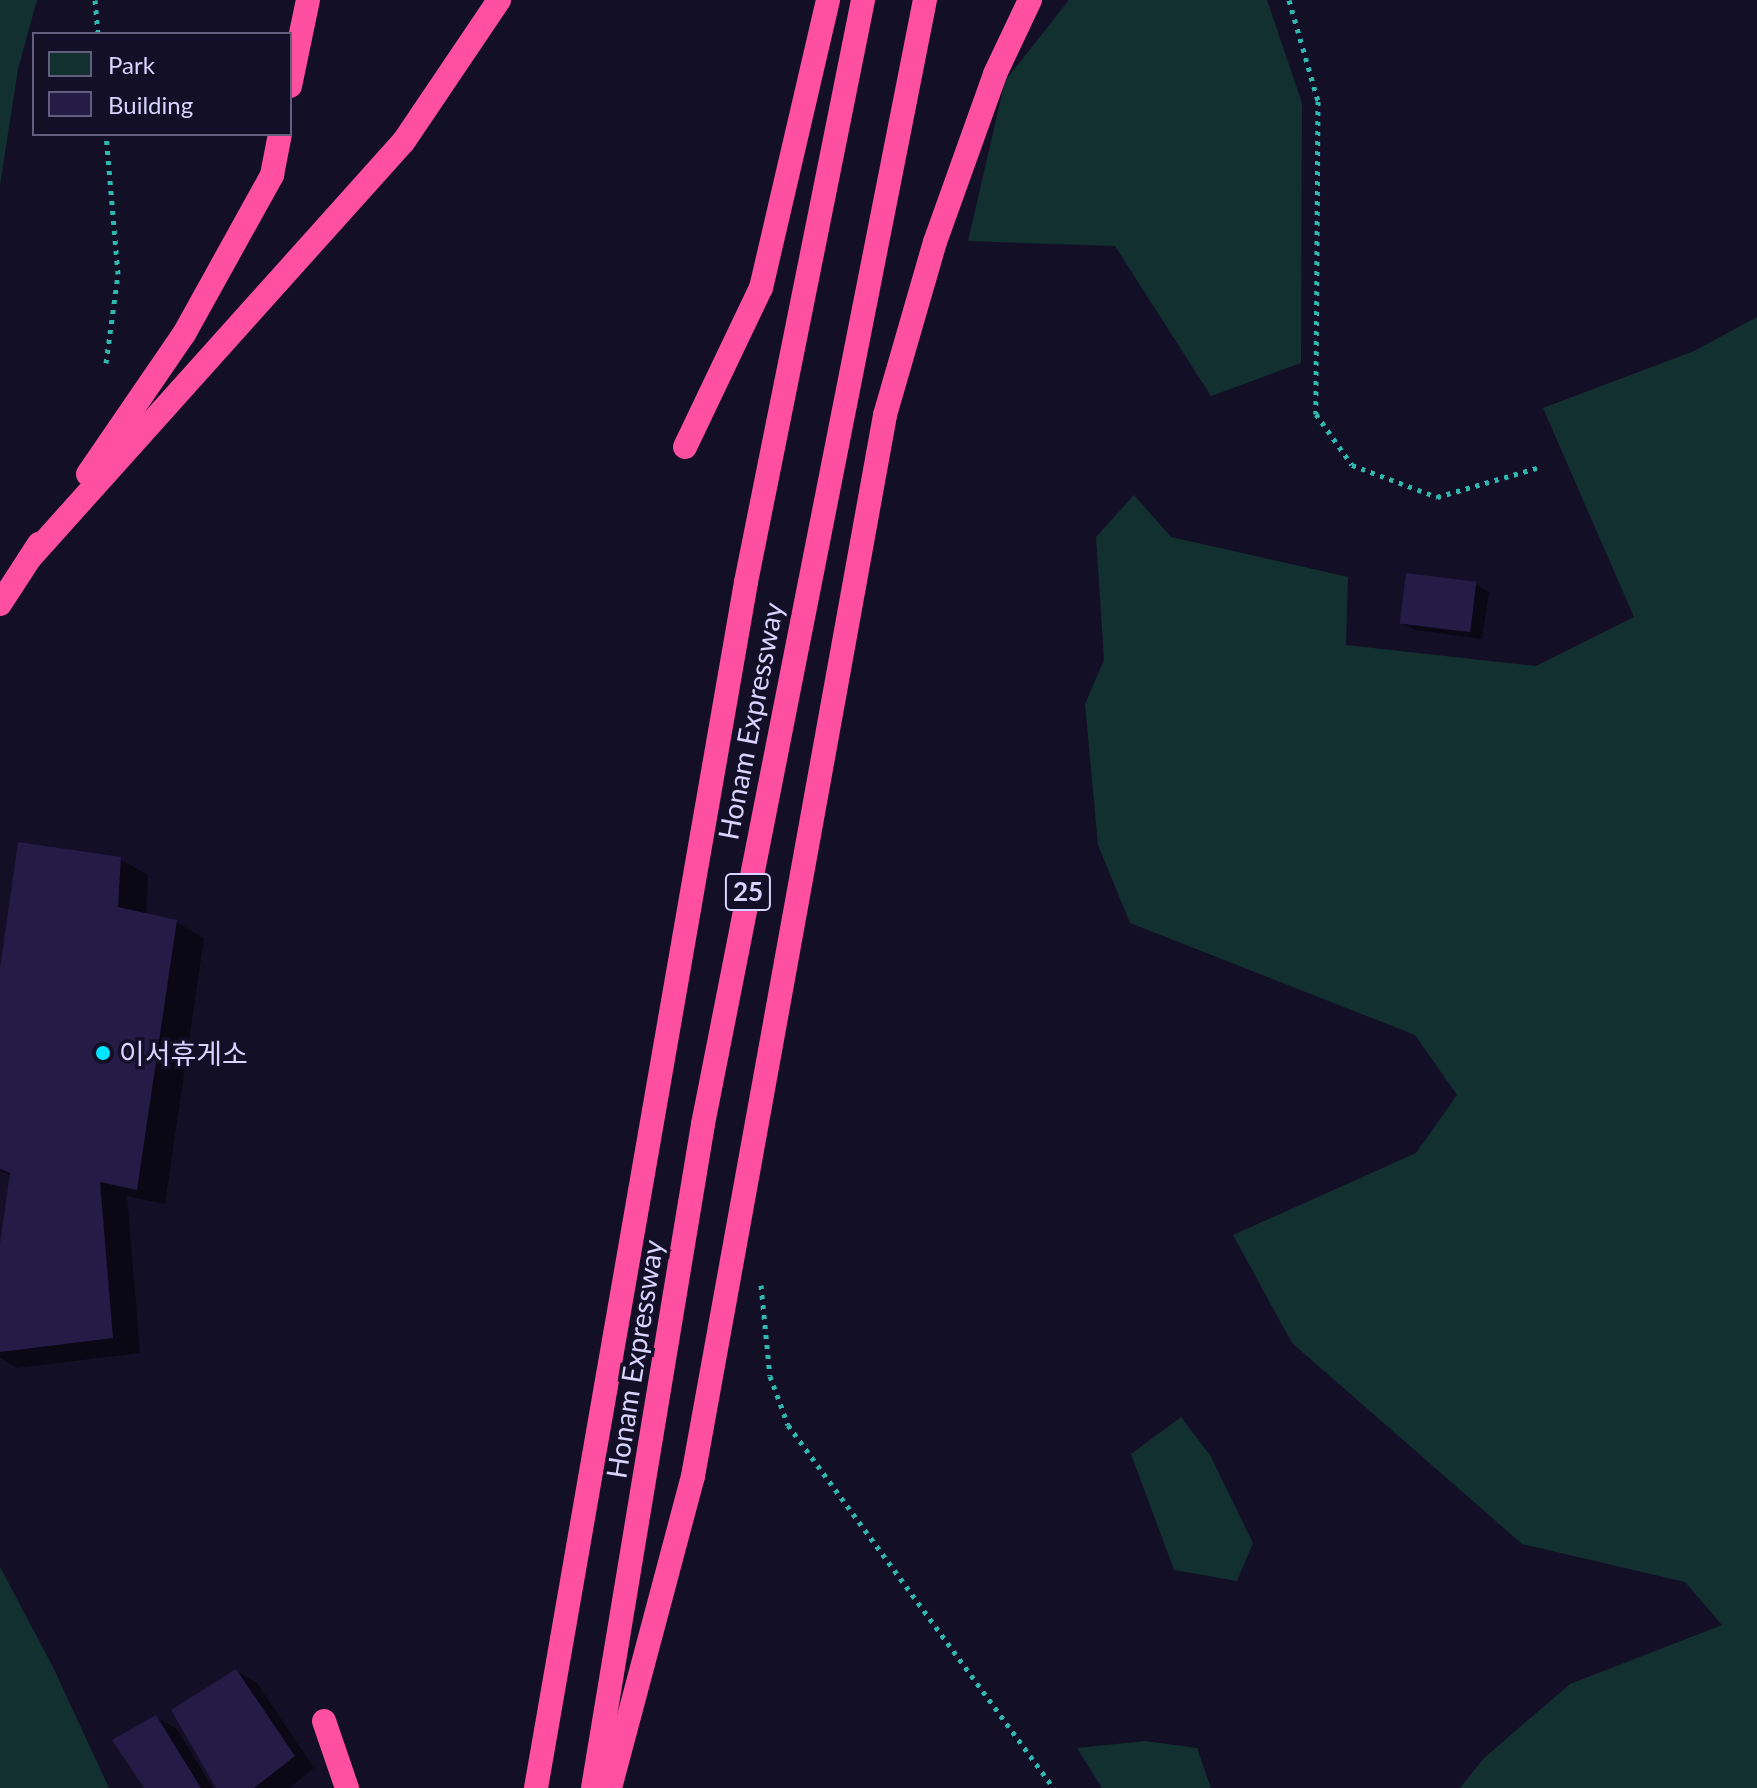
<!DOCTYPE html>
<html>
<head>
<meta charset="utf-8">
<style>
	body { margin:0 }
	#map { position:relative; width:1757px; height:1788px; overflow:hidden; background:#130f26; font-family:Lato,"Noto Sans KR",sans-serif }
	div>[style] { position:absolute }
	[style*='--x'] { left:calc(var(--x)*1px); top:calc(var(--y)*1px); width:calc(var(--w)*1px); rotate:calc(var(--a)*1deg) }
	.green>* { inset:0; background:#12302f }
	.shadow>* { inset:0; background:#0007 }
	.building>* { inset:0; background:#241b47; transform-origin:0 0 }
	.path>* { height:5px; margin-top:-2.5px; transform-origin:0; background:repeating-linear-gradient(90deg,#2fb8b0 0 4px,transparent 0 10px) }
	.highway>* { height:24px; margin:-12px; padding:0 12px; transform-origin:12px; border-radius:12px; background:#ff4fa3 }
	.dots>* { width:22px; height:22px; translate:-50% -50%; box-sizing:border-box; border:4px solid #130f26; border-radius:50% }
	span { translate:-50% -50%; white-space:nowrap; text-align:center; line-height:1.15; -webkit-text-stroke:7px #130f26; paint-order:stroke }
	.shield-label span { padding:2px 6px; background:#130f26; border:2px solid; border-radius:6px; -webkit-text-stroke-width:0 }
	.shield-label { font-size:26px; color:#d9d4ff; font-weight:700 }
	.street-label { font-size:28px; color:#d9d4ff }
	.poi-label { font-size:28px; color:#d9d4ff }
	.left { translate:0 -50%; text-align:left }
	.legend { position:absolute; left:32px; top:32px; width:260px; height:104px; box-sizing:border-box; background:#130f26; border:2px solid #625e7d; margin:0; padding:10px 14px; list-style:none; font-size:24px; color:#d9d4ff }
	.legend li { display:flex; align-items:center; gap:16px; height:40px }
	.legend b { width:40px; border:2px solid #625e7d }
</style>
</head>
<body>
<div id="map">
	<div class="green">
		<i style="clip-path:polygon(0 0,37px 0,18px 69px,0 185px)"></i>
		<i style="clip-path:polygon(1069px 0,1267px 0,1302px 103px,1301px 363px,1211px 396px,1115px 246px,968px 241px,1005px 81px)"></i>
		<i style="clip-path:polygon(1757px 317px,1757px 1788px,1460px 1788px,1484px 1758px,1570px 1684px,1722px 1625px,1685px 1582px,1522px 1544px,1292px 1343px,1233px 1235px,1416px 1153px,1457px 1095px,1415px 1035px,1130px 923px,1098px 845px,1085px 704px,1104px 660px,1096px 537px,1134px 495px,1171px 537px,1348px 577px,1346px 645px,1536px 666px,1634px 617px,1543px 408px,1694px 351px)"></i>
		<i style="clip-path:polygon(1181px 1417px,1210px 1455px,1253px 1543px,1237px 1581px,1174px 1570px,1131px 1454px)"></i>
		<i style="clip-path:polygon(0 1567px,53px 1667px,109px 1788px,0 1788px)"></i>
		<i style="clip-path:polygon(1145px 1741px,1197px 1748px,1211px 1788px,1102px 1788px,1077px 1748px)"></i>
	</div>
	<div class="shadow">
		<i style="clip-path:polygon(1475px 584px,1489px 592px,1482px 639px,1415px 630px,1401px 623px)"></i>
		<i style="clip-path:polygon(120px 859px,148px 875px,146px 915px,176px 922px,204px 938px,165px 1204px,127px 1196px,140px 1353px,17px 1368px,0 1358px,0 1245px,12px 1176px,0 1171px,0 982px)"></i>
		<i style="clip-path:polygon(236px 1671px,257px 1683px,314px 1768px,289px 1788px,218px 1788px)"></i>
		<i style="clip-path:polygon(156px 1717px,177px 1729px,213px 1788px,147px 1788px)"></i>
	</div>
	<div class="building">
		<i style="left:1406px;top:573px;width:71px;height:51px;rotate:7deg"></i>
		<i style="clip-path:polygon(18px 842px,121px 857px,118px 907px,177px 920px,137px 1190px,100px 1182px,113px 1338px,0 1352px,0 1243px,10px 1173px,0 1169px,0 968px)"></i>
		<i style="clip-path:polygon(236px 1669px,295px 1756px,254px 1788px,216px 1788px,171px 1710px)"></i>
		<i style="clip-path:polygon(156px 1715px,201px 1788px,144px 1788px,112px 1740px)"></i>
	</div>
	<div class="path">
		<i style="--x:95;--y:0;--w:34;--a:85"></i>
		<i style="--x:1289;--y:0;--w:105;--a:74"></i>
		<i style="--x:1318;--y:101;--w:313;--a:90.4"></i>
		<i style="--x:1316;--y:414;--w:62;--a:54.8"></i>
		<i style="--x:1352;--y:465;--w:91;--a:20.6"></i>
		<i style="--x:1437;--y:497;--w:107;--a:-16.2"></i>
		<i style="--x:106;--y:363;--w:90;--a:-82.3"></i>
		<i style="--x:118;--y:274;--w:141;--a:-94.9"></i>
		<i style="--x:761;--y:1285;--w:91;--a:84.4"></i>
		<i style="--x:770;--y:1376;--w:52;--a:69.8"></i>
		<i style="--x:788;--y:1425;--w:450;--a:53.8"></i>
	</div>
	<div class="highway">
		<i style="--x:290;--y:86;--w:88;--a:-78.2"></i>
		<i style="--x:685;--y:447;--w:176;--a:-64.5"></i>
		<i style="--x:761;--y:288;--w:296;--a:-76.9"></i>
		<i style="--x:88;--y:474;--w:170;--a:-55.6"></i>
		<i style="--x:184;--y:334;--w:182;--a:-61"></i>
		<i style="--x:272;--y:175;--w:42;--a:-79"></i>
		<i style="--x:30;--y:558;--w:560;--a:-48.11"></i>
		<i style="--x:404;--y:141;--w:170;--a:-56"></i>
		<i style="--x:0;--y:604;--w:72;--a:-57"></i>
		<i style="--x:324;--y:1721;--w:71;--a:71.1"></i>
		<i style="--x:536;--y:1788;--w:1224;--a:-80.12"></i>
		<i style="--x:746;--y:582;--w:594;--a:-78.63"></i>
		<i style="--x:593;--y:1788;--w:673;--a:-80.59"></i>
		<i style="--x:703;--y:1124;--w:1146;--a:-78.83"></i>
		<i style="--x:610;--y:1788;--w:323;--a:-75.1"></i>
		<i style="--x:693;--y:1476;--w:1078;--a:-79.74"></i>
		<i style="--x:885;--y:415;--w:180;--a:-73.9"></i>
		<i style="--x:935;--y:242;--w:178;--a:-70.3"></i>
		<i style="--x:995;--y:74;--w:82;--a:-64.7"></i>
	</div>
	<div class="dots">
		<i style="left:103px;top:1053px;background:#00e5ff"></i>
	</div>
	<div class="shield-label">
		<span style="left:748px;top:892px">25</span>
	</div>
	<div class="street-label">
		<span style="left:750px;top:721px;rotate:-79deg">Honam Expressway</span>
		<span style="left:634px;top:1359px;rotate:-81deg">Honam Expressway</span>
	</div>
	<div class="poi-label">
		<span class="left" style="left:119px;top:1053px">이서휴게소</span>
	</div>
	<ul class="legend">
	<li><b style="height:22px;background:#12302f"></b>Park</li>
	<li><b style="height:22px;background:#241b47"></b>Building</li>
	</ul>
</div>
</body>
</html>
